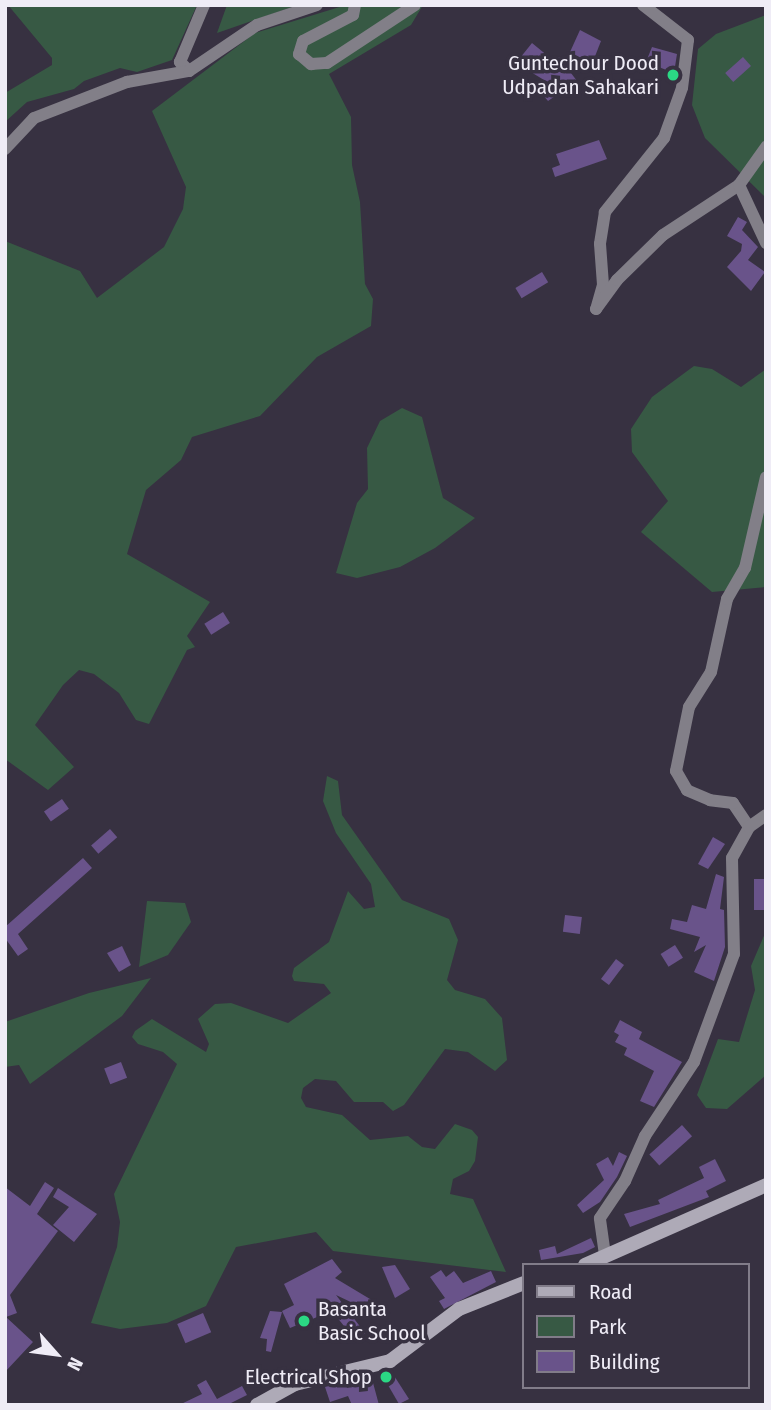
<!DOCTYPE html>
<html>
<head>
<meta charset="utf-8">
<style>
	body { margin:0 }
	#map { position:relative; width:771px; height:1410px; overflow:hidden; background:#373141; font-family:"Fira Sans Condensed",sans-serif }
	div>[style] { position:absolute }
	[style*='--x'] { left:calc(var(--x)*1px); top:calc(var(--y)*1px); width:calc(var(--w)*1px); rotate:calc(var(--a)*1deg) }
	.green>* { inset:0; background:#375944 }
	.building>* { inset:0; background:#69538a; transform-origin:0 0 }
	.street>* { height:12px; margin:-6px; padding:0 6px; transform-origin:6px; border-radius:6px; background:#827f88 }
	.secondary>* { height:14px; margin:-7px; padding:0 7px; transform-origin:7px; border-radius:7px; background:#aeaab7 }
	.dots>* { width:19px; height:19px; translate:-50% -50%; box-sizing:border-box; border:4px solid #373141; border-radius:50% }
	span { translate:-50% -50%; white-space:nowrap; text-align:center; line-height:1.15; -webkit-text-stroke:7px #373141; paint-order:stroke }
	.poi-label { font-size:21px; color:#efecf6 }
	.right { translate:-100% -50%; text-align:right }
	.left { translate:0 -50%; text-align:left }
	.frame { position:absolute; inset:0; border:7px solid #efecf6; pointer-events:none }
	.legend { position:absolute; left:522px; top:1263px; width:228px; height:126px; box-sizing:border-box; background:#373141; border:2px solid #817c89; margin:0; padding:9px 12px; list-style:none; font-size:21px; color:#efecf6 }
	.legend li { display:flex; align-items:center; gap:14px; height:35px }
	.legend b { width:35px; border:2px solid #817c89 }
	.north { position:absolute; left:21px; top:1319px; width:70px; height:70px; -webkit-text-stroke:5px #373141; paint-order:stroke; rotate:118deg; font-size:19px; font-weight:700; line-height:28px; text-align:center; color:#efecf6 }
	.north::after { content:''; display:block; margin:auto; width:24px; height:32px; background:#efecf6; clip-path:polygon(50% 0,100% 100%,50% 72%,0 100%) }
</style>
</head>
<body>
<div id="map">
	<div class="green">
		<i style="clip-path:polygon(8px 5px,197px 5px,172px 60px,137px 72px,120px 68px,84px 81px,74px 89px,27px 102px,5px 122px,5px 93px,52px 65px,52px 58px)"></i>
		<i style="clip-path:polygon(227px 5px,298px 5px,217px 33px)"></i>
		<i style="clip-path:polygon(346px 5px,423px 5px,411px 25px,329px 74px,351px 117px,352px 165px,360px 202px,365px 284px,373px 299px,371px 326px,317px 357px,260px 416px,192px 437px,181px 460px,146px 490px,127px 554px,210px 602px,187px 636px,195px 647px,187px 650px,149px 724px,136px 720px,119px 693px,94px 674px,79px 670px,63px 685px,35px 725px,74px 767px,48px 790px,5px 759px,5px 241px,80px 271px,97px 298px,164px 247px,183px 209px,186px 187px,152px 111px,255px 33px)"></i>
		<i style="clip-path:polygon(766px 15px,766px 198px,705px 138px,692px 105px,698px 49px,716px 34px)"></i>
		<i style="clip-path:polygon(694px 366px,712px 369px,741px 387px,766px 369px,766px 587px,712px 592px,641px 532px,668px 501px,632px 452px,631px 429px,652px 397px)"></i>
		<i style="clip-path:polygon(402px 408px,422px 417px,443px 498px,475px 518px,435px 548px,400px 567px,357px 578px,336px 573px,357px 503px,368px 489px,367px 448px,380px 421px)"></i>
		<i style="clip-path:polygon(327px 776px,338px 781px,342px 815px,402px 900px,449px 919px,458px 940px,447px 980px,455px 990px,485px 999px,502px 1018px,507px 1060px,495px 1071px,468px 1052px,445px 1049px,404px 1105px,393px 1111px,383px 1102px,354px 1102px,336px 1081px,315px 1079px,303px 1088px,301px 1098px,306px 1107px,342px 1115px,370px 1140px,408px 1136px,422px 1147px,435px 1149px,455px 1124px,472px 1130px,478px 1137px,475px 1161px,469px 1171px,453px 1179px,450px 1194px,473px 1199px,506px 1272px,333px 1251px,316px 1232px,236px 1247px,206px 1306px,167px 1323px,120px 1329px,91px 1323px,117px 1247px,120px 1222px,114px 1194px,177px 1064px,163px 1052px,138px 1044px,132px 1037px,135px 1031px,152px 1019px,206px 1052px,209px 1044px,198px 1019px,215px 1004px,231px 1003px,288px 1023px,331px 993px,324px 984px,294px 981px,292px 976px,294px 968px,329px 942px,348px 891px,364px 909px,375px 907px,371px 884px,336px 833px,323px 801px)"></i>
		<i style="clip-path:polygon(147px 901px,185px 903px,191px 922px,168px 955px,139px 967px)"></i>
		<i style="clip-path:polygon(766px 931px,766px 1075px,727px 1109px,706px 1108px,697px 1095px,718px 1039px,739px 1042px,755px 990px,751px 966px)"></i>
		<i style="clip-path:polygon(151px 978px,122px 1016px,30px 1084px,19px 1065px,5px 1067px,5px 1022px,89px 993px)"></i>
	</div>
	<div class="building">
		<i style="clip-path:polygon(580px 30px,601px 41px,592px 64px,570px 52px)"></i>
		<i style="clip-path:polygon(532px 43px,554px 61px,559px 57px,577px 81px,548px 101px,536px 87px,544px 80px,516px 63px)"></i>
		<i style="clip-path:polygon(652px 47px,677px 54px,674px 73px,646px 62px)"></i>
		<i style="left:743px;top:57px;width:12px;height:24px;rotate:48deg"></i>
		<i style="clip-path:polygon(599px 140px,607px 159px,555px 177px,552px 168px,560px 165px,556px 154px)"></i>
		<i style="clip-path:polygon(738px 217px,747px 222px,742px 230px,758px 247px,748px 260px,765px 272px,751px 291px,727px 267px,741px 251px,742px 244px,727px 236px)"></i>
		<i style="left:542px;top:272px;width:12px;height:31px;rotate:59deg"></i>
		<i style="left:223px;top:612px;width:13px;height:22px;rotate:58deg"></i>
		<i style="left:62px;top:799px;width:12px;height:22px;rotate:55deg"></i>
		<i style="left:110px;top:829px;width:11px;height:25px;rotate:49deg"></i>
		<i style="clip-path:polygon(713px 837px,725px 844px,708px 869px,698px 864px)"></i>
		<i style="clip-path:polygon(83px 858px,92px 868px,18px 934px,28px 949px,18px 956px,5px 938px,5px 927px)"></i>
		<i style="clip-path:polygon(716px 874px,724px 877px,720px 909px,724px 910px,725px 947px,714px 981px,694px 972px,706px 945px,694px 952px,700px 937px,670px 929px,672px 919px,687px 922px,692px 905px,706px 909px)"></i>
		<i style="left:754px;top:879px;width:12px;height:31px"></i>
		<i style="left:565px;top:915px;width:17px;height:17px;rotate:7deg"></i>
		<i style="left:675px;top:945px;width:15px;height:17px;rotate:58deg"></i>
		<i style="clip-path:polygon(122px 946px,131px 965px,119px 972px,107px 953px)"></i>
		<i style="left:616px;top:959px;width:10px;height:25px;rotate:37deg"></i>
		<i style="clip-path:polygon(620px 1020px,642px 1032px,639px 1039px,682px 1062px,654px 1107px,640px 1101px,654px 1071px,624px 1055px,627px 1048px,615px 1042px,619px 1035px,614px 1032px)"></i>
		<i style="left:121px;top:1062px;width:17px;height:18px;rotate:69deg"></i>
		<i style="left:682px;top:1125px;width:15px;height:44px;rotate:48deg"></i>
		<i style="clip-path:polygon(619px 1152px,627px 1156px,617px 1177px,600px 1202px,583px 1213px,577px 1205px,604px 1180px,596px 1164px,608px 1157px,613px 1166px)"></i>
		<i style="clip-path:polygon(715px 1159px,726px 1181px,706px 1191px,709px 1197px,630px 1227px,624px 1214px,660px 1204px,658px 1200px,704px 1178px,699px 1167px)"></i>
		<i style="clip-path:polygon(45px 1182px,54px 1188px,37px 1214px,58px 1231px,10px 1295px,17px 1313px,6px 1317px,33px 1342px,5px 1372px,5px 1187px,30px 1206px)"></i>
		<i style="clip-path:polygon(58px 1188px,97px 1214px,74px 1242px,53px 1225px,69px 1207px,53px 1197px)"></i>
		<i style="clip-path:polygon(591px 1238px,595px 1247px,583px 1253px,541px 1260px,539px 1250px,555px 1246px,557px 1254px)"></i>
		<i style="clip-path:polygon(332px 1259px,342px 1272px,335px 1278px,380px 1305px,376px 1314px,336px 1295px,365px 1333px,356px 1341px,332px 1311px,290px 1328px,282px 1311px,294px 1305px,284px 1284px)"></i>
		<i style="clip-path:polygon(395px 1265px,410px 1289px,395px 1298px,382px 1267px)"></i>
		<i style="clip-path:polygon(441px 1270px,446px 1277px,454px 1271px,463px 1283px,491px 1271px,496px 1282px,444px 1309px,439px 1301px,445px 1298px,430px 1277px)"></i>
		<i style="clip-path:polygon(270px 1311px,282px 1312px,271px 1352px,266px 1351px,267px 1339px,260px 1338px)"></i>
		<i style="left:203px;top:1313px;width:21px;height:28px;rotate:67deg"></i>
		<i style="clip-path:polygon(391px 1371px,409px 1399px,399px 1404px,381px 1373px)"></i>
		<i style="clip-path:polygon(372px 1379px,379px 1405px,352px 1405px,348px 1396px,330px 1402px,325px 1387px,345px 1382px,347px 1388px)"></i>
		<i style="clip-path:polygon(206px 1380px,217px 1399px,242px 1386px,247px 1395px,227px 1405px,179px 1405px,202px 1394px,197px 1385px)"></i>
	</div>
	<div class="street">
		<i style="--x:355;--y:5;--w:10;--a:101"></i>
		<i style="--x:353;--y:15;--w:56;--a:152.5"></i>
		<i style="--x:303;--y:41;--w:14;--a:107"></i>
		<i style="--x:299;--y:54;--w:16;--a:40"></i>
		<i style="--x:311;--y:64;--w:16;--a:-4"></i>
		<i style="--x:327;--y:63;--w:105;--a:-33.4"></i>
		<i style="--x:643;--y:5;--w:57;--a:37.9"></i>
		<i style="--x:688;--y:40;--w:48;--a:97.1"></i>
		<i style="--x:682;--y:88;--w:53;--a:109.8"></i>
		<i style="--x:664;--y:138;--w:95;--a:128.6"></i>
		<i style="--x:605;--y:212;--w:32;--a:99"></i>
		<i style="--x:600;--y:244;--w:41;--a:85.8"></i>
		<i style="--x:603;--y:285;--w:25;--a:106"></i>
		<i style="--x:596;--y:309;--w:36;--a:-54"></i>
		<i style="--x:617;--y:280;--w:64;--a:-44.4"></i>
		<i style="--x:663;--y:235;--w:91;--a:-33.3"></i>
		<i style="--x:739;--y:185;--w:47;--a:-54.6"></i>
		<i style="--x:189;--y:71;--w:13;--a:-135"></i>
		<i style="--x:180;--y:62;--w:62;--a:-67.2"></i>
		<i style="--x:5;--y:149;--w:42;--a:-46.9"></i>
		<i style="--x:34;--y:118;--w:100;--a:-21.2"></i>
		<i style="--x:127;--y:82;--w:63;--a:-10.1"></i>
		<i style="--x:189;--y:71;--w:82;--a:-34.1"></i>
		<i style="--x:257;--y:25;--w:63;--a:-18.4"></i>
		<i style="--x:739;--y:185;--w:64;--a:65"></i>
		<i style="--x:749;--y:827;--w:29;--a:-124"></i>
		<i style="--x:733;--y:803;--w:23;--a:-173"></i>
		<i style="--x:710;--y:800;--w:25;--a:-157"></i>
		<i style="--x:687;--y:790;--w:22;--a:-120"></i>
		<i style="--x:676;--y:771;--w:65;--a:-78.5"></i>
		<i style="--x:689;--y:707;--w:41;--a:-57.8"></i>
		<i style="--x:711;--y:672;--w:75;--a:-77.6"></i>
		<i style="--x:727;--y:599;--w:36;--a:-60"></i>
		<i style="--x:745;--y:568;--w:93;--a:-77"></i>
		<i style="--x:605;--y:1255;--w:37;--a:-98"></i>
		<i style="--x:600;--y:1218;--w:45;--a:-56"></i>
		<i style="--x:625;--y:1181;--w:49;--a:-66"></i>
		<i style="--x:645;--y:1136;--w:89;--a:-56.5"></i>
		<i style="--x:694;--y:1062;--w:115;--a:-69.7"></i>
		<i style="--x:734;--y:954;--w:96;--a:-91.2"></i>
		<i style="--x:732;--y:858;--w:35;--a:-61"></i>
		<i style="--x:749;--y:827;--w:21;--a:-35"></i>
	</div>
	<div class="secondary">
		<i style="--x:585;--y:1265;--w:198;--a:-23.8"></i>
		<i style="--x:257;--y:1405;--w:43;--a:-28.9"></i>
		<i style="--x:295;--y:1384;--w:98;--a:-13.6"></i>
		<i style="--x:390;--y:1361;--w:86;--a:-37"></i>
		<i style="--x:459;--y:1309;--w:70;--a:-21.8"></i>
	</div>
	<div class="dots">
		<i style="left:673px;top:75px;background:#2bd884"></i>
		<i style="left:304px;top:1321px;background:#2bd884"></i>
		<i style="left:386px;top:1377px;background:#2bd884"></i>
	</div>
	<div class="poi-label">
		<span class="right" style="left:659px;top:75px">Guntechour Dood<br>Udpadan Sahakari</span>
		<span class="left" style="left:318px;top:1321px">Basanta<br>Basic School</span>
		<span class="right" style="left:372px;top:1377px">Electrical Shop</span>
	</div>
	<div class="frame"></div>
	<ul class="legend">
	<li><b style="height:9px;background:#aeaab7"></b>Road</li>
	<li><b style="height:19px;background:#375944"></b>Park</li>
	<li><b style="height:19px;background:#69538a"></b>Building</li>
	</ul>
	<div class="north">N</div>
</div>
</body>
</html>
